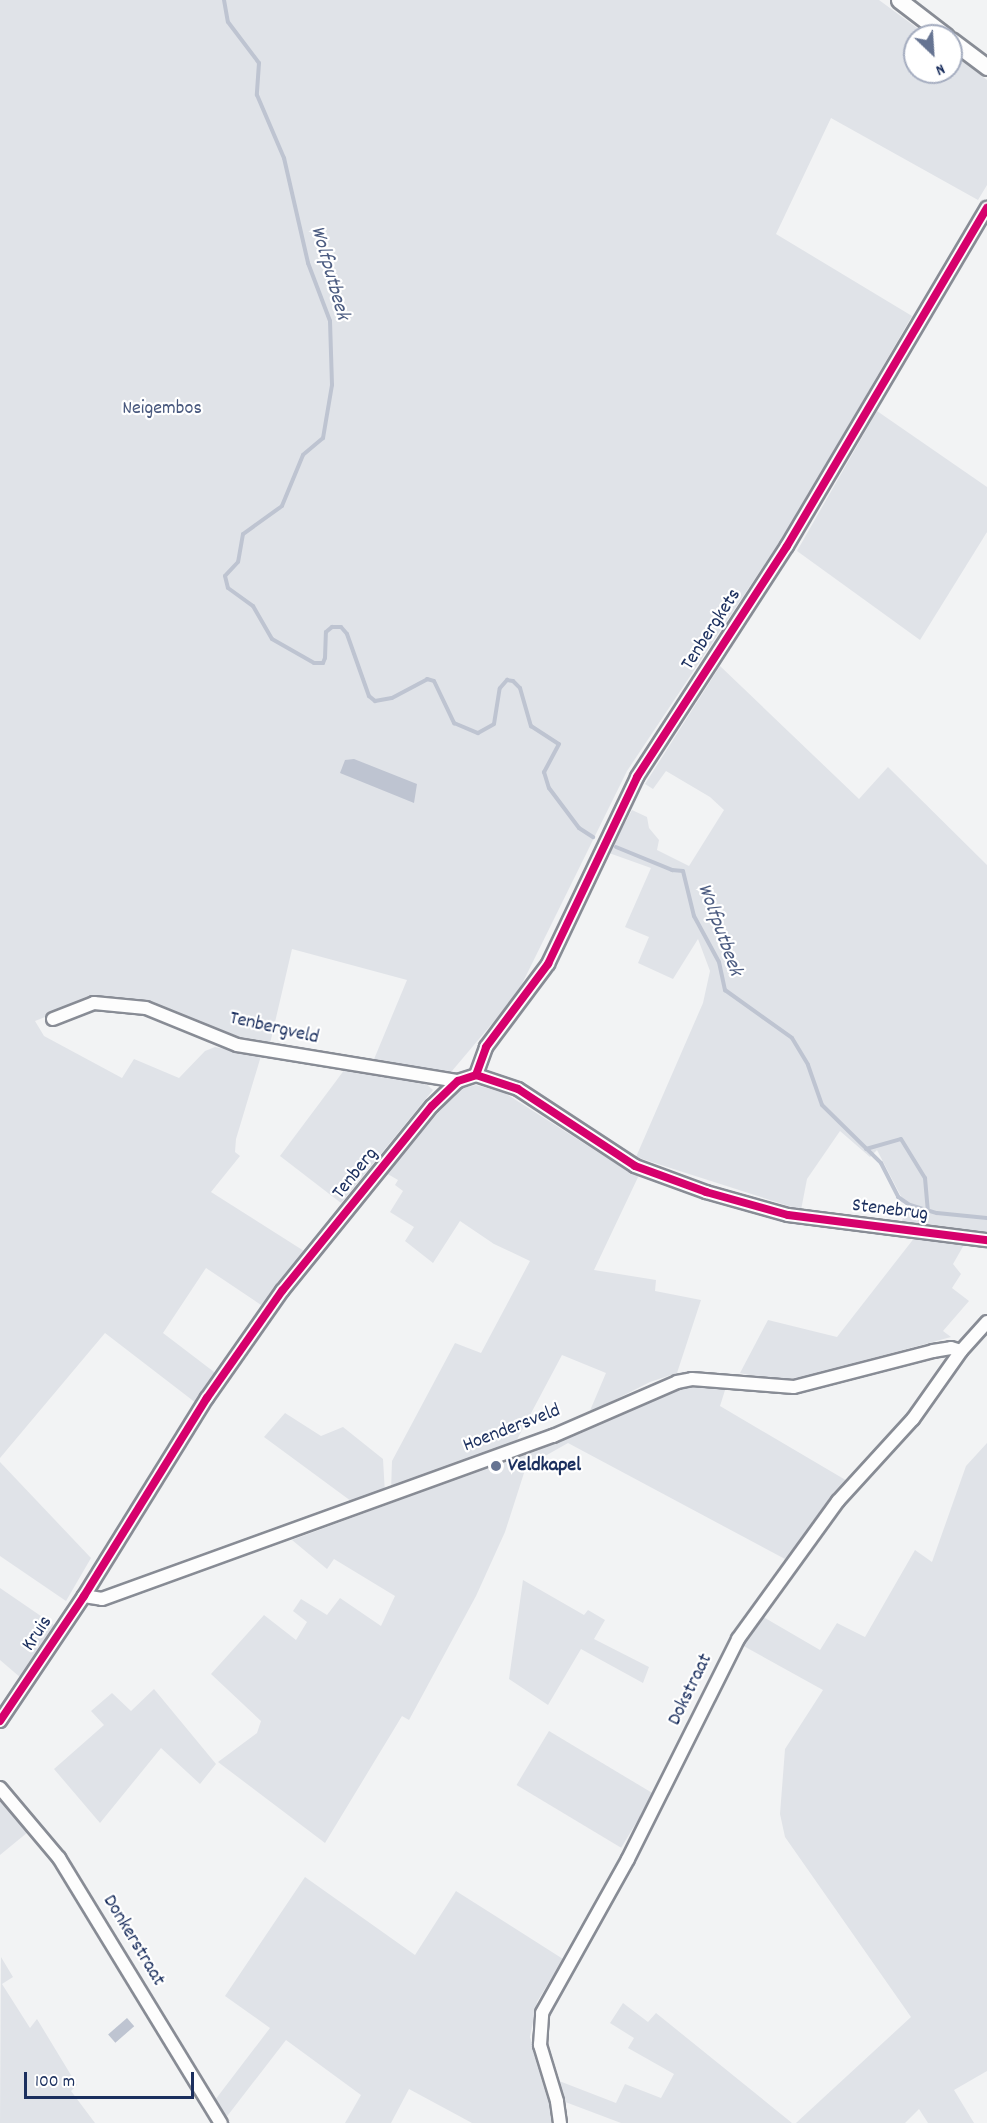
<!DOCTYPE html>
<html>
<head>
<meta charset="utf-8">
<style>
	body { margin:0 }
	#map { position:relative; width:987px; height:2123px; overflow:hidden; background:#f2f3f4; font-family:Dekko,sans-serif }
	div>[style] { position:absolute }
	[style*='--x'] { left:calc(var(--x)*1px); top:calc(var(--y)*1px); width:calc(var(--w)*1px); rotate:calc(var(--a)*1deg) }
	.green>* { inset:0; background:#e0e3e8; transform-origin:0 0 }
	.water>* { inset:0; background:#bec4d1; transform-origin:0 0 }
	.stream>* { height:4px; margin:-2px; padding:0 2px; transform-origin:2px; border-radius:2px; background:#bec4d1 }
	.roads { filter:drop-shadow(2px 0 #888c95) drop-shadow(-2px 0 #888c95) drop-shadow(0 2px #888c95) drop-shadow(0 -2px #888c95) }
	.minor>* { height:12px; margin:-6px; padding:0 6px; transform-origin:6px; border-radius:6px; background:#fdfdfd }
	.major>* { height:15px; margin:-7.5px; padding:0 7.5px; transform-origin:7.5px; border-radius:7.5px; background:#fdfdfd }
	.cycleway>* { height:8px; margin:-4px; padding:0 4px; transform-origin:4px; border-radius:4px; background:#d6006c }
	.dots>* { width:16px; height:16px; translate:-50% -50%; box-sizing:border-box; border:3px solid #fff; border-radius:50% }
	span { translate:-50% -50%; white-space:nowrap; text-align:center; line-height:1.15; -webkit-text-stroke:4.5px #fff; paint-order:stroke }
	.park-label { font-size:20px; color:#49597e }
	.street-label { font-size:20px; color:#1b2f5e }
	.poi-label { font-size:20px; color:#1b2f5e; font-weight:700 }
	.left { translate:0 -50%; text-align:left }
	.water-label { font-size:21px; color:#4c5c81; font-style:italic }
	.north { position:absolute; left:903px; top:24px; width:60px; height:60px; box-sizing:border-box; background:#fff; border:2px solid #a4acbf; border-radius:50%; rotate:155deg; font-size:16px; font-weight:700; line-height:24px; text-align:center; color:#1b2f5e }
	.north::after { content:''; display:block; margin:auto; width:21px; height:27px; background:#667492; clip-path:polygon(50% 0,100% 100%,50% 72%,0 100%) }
	.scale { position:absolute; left:24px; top:2072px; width:170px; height:27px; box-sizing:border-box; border:3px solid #1b2f5e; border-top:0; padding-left:8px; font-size:18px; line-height:21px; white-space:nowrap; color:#1b2f5e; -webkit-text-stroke:4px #fff; paint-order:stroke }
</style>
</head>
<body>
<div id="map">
	<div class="green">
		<i style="clip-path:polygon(0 0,879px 0,928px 36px,915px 36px,915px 72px,951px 72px,951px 53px,987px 80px,987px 185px,978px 200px,831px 118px,776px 234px,912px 316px,792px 523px,627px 771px,517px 994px,452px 1071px,439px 1074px,372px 1064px,407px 980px,292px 949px,269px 1048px,148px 1002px,93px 998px,35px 1021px,44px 1036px,122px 1078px,134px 1059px,179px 1078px,205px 1051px,215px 1047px,261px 1056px,236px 1139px,235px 1152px,240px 1156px,211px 1192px,304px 1251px,264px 1307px,206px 1268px,163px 1333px,218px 1375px,196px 1403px,105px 1333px,0 1458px)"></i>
		<i style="clip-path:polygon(877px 411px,987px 487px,987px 532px,920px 640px,797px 551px)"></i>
		<i style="clip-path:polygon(720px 666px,859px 799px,888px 767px,987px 865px,987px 1232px,901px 1223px,907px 1208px,877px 1150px,870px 1157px,840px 1131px,807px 1179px,801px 1210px,636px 1157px,703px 1003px,710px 971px,698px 939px,673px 979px,638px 963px,649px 937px,625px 927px,651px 868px,609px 853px,632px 810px,647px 817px,649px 828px,659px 840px,657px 850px,689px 866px,724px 810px,710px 797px,666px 771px,653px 789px,645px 784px)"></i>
		<i style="clip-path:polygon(345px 1069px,425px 1083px,433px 1090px,341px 1203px,280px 1156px)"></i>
		<i style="clip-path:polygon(476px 1085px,505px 1093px,607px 1158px,640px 1173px,594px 1270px,656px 1280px,655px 1291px,701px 1300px,677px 1373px,650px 1382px,589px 1413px,606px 1373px,562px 1355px,512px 1449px,391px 1491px,392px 1461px,455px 1343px,481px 1353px,530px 1261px,494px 1244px,460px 1221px,433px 1263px,405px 1241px,414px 1227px,390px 1212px,403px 1191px,395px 1185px,398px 1180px,386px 1173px,450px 1099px,463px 1088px)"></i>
		<i style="clip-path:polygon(915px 1237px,965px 1243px,953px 1264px,961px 1274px,952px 1288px,969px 1301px,943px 1331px,951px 1337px,803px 1377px,772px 1380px,740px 1373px,768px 1320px,837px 1337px)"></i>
		<i style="clip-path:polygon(695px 1385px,726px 1387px,720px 1406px,849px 1482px,785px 1559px,568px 1443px,531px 1464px,524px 1473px,505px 1532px,476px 1596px,409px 1720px,402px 1716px,325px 1843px,218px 1762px,257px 1733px,261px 1721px,211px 1674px,264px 1615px,296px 1640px,307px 1622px,293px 1611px,301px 1599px,327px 1615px,340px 1598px,381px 1626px,395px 1596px,334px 1559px,327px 1569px,292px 1540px,567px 1438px,655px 1396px)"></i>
		<i style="clip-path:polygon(285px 1413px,321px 1436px,343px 1427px,383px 1459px,385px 1494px,355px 1504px,264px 1437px)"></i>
		<i style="clip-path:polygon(987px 1443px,987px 2071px,954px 2090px,974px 2123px,928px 2123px,919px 2109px,905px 2123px,796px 2123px,911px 2017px,785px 1837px,780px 1814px,785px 1749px,823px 1690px,740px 1644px,760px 1615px,820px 1650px,837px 1623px,865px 1637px,915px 1550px,932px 1562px,966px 1466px)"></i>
		<i style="clip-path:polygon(0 1462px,91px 1558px,66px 1601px,0 1556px)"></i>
		<i style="clip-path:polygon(523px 1580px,584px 1615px,588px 1610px,605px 1620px,594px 1639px,649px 1667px,643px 1683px,581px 1649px,548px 1705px,509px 1679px)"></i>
		<i style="clip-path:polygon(0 1588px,54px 1625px,21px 1678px,0 1660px)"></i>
		<i style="clip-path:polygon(154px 1689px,216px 1764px,200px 1784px,161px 1748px,100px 1823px,54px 1769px,104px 1725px,91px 1711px,112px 1693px,131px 1711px)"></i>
		<i style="left:549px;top:1731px;width:122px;height:63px;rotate:31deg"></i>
		<i style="clip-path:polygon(0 1801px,28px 1832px,0 1855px)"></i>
		<i style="clip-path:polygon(305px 1877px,415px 1955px,456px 1891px,563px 1959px,537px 2002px,530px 2037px,554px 2110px,553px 2123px,472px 2123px,409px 2089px,391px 2123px,345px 2123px,361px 2095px,286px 2040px,225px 2119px,215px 2100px,270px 2028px,225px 1996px)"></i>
		<i style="clip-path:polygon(1px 1957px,13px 1977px,2px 1984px,30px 2028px,37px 2019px,77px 2085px,71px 2091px,95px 2123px,0 2123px)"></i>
		<i style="clip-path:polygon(623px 2003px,648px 2022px,656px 2013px,792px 2123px,621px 2123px,560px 2100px,554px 2079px,616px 2103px,625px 2084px,661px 2098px,674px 2074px,628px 2048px,634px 2038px,610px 2023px)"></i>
	</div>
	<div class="water">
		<i style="clip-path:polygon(354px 759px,417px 784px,414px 803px,340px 773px,345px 760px)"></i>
		<i style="left:127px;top:2018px;width:11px;height:25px;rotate:49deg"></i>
	</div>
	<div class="stream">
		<i style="--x:224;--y:0;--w:22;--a:80"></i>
		<i style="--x:228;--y:22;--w:51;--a:52.9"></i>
		<i style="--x:259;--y:63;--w:32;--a:94"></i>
		<i style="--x:257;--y:95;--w:69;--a:66.8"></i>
		<i style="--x:284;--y:158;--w:108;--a:77.1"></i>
		<i style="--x:308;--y:263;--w:62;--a:69.2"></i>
		<i style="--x:330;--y:321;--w:64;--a:88.2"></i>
		<i style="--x:332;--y:385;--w:54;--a:99.6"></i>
		<i style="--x:323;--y:438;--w:26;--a:140"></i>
		<i style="--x:303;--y:455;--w:55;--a:112.4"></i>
		<i style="--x:282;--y:506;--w:48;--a:144.3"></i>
		<i style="--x:243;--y:534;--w:28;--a:100"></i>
		<i style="--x:238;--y:562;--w:19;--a:133"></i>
		<i style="--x:225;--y:576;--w:12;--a:76"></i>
		<i style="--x:228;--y:588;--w:31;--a:36"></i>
		<i style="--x:253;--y:606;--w:38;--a:60"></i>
		<i style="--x:272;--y:639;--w:48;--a:29.7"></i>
		<i style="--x:314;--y:663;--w:9;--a:0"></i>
		<i style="--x:323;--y:663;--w:5;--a:-68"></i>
		<i style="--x:325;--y:658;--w:26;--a:-88"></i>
		<i style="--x:326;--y:632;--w:8;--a:-40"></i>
		<i style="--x:332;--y:627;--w:9;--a:0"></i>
		<i style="--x:341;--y:627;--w:9;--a:49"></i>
		<i style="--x:347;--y:634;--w:66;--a:70.5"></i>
		<i style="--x:369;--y:696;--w:8;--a:40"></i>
		<i style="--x:375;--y:701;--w:17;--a:-10"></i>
		<i style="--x:392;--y:698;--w:40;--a:-28"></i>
		<i style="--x:427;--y:679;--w:7;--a:16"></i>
		<i style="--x:434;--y:681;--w:47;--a:64.5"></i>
		<i style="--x:454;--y:723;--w:26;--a:23"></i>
		<i style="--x:478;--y:733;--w:18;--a:-29"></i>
		<i style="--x:494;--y:724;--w:36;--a:-81"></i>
		<i style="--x:500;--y:688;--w:11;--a:-49"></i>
		<i style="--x:507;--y:680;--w:6;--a:9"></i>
		<i style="--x:513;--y:681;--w:10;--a:45"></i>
		<i style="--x:520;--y:688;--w:40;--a:74"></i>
		<i style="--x:531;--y:726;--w:33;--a:33"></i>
		<i style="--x:559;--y:744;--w:32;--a:118"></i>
		<i style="--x:544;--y:772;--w:17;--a:73"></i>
		<i style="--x:549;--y:788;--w:50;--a:53.1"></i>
		<i style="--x:579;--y:828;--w:17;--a:33"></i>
		<i style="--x:616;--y:847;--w:61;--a:22.3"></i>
		<i style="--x:672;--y:870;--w:11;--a:5"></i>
		<i style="--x:683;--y:871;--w:46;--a:76.3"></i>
		<i style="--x:694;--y:916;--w:52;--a:61.5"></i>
		<i style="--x:719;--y:962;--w:29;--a:78"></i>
		<i style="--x:725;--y:990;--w:82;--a:35.6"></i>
		<i style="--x:792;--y:1038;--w:31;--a:59"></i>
		<i style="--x:808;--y:1065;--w:42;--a:70.7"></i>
		<i style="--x:822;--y:1105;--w:83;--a:44.5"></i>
		<i style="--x:881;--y:1163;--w:38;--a:63"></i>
		<i style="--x:898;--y:1197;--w:14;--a:34"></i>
		<i style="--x:910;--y:1205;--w:28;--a:17"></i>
		<i style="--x:937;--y:1213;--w:50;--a:5.7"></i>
		<i style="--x:866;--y:1149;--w:36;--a:-16"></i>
		<i style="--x:901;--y:1139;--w:46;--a:58.4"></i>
		<i style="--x:925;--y:1178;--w:32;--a:85"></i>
	</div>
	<div class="roads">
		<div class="minor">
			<i style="--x:53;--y:1019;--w:44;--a:-21.3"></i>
			<i style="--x:94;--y:1003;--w:52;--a:5.5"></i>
			<i style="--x:146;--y:1008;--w:98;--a:22.1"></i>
			<i style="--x:237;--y:1045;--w:224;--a:9.3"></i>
			<i style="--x:476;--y:1075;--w:30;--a:-70"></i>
			<i style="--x:486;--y:1047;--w:104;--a:-53.2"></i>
			<i style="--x:548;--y:964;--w:207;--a:-64.5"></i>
			<i style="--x:637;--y:777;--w:275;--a:-57"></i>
			<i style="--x:787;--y:546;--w:393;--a:-59.4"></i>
			<i style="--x:84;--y:1596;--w:18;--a:9"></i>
			<i style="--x:102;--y:1599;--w:480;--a:-19.9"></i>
			<i style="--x:553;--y:1436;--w:135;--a:-23.5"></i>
			<i style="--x:677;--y:1382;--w:15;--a:-11"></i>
			<i style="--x:692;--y:1379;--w:102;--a:4.5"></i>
			<i style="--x:794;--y:1387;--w:144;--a:-14.5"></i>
			<i style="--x:933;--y:1351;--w:18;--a:-9"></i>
			<i style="--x:951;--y:1348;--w:10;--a:17"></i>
			<i style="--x:0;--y:1721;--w:151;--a:-56.1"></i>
			<i style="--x:84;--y:1596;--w:233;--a:-58.2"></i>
			<i style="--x:207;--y:1398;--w:131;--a:-55"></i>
			<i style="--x:282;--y:1291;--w:238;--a:-51"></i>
			<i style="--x:432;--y:1106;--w:36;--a:-44"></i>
			<i style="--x:458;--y:1081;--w:19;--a:-18"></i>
			<i style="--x:476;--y:1075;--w:44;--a:18.4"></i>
			<i style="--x:518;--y:1089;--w:140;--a:33.3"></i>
			<i style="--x:635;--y:1166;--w:76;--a:20.1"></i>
			<i style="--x:706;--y:1192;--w:85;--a:15.7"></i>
			<i style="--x:788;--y:1215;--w:201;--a:7.2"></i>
			<i style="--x:0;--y:1788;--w:92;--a:49.9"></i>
			<i style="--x:59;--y:1858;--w:311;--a:58.6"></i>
			<i style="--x:560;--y:2123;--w:22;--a:-98"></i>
			<i style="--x:557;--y:2101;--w:59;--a:-106.9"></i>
			<i style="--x:540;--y:2045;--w:32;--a:-86"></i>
			<i style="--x:542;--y:2013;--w:176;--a:-60.8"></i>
			<i style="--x:628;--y:1859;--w:246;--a:-63.4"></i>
			<i style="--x:738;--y:1639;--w:170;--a:-54.1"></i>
			<i style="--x:838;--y:1501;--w:111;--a:-47.6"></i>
			<i style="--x:913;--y:1419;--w:83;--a:-54.8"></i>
			<i style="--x:961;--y:1351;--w:39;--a:-48"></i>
		</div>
		<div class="major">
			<i style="--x:899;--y:0;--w:59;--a:37.5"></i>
			<i style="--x:951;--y:40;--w:45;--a:36.9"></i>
		</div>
	</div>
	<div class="cycleway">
		<i style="--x:476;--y:1075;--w:30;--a:-70"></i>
		<i style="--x:486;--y:1047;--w:104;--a:-53.2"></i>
		<i style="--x:548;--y:964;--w:207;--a:-64.5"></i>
		<i style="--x:637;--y:777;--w:275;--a:-57"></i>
		<i style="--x:787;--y:546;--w:393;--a:-59.4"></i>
		<i style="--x:0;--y:1721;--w:151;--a:-56.1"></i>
		<i style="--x:84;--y:1596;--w:233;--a:-58.2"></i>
		<i style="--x:207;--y:1398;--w:131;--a:-55"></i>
		<i style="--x:282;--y:1291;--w:238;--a:-51"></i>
		<i style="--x:432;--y:1106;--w:36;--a:-44"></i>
		<i style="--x:458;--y:1081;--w:19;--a:-18"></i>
		<i style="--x:476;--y:1075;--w:44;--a:18.4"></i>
		<i style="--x:518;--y:1089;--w:140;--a:33.3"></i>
		<i style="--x:635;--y:1166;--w:76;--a:20.1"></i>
		<i style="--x:706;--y:1192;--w:85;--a:15.7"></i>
		<i style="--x:788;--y:1215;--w:201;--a:7.2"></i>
	</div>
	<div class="dots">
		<i style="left:496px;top:1466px;background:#667492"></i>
	</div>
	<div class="park-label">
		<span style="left:162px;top:409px">Neigembos</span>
	</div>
	<div class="street-label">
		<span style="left:712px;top:630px;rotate:-57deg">Tenbergkets</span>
		<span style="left:274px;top:1029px;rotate:13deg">Tenbergveld</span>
		<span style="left:356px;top:1174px;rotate:-51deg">Tenberg</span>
		<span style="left:890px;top:1211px;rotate:7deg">Stenebrug</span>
		<span style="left:512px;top:1429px;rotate:-21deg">Hoendersveld</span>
		<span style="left:38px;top:1634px;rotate:-56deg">Kruis</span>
		<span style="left:691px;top:1690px;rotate:-64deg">Dokstraat</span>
		<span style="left:133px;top:1941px;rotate:59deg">Donkerstraat</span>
	</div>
	<div class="poi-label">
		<span class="left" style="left:508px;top:1466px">Veldkapel</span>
	</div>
	<div class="water-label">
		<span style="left:329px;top:273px;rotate:74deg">Wolfputbeek</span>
		<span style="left:719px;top:930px;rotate:70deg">Wolfputbeek</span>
	</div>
	<div class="north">N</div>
	<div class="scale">100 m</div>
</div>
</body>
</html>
